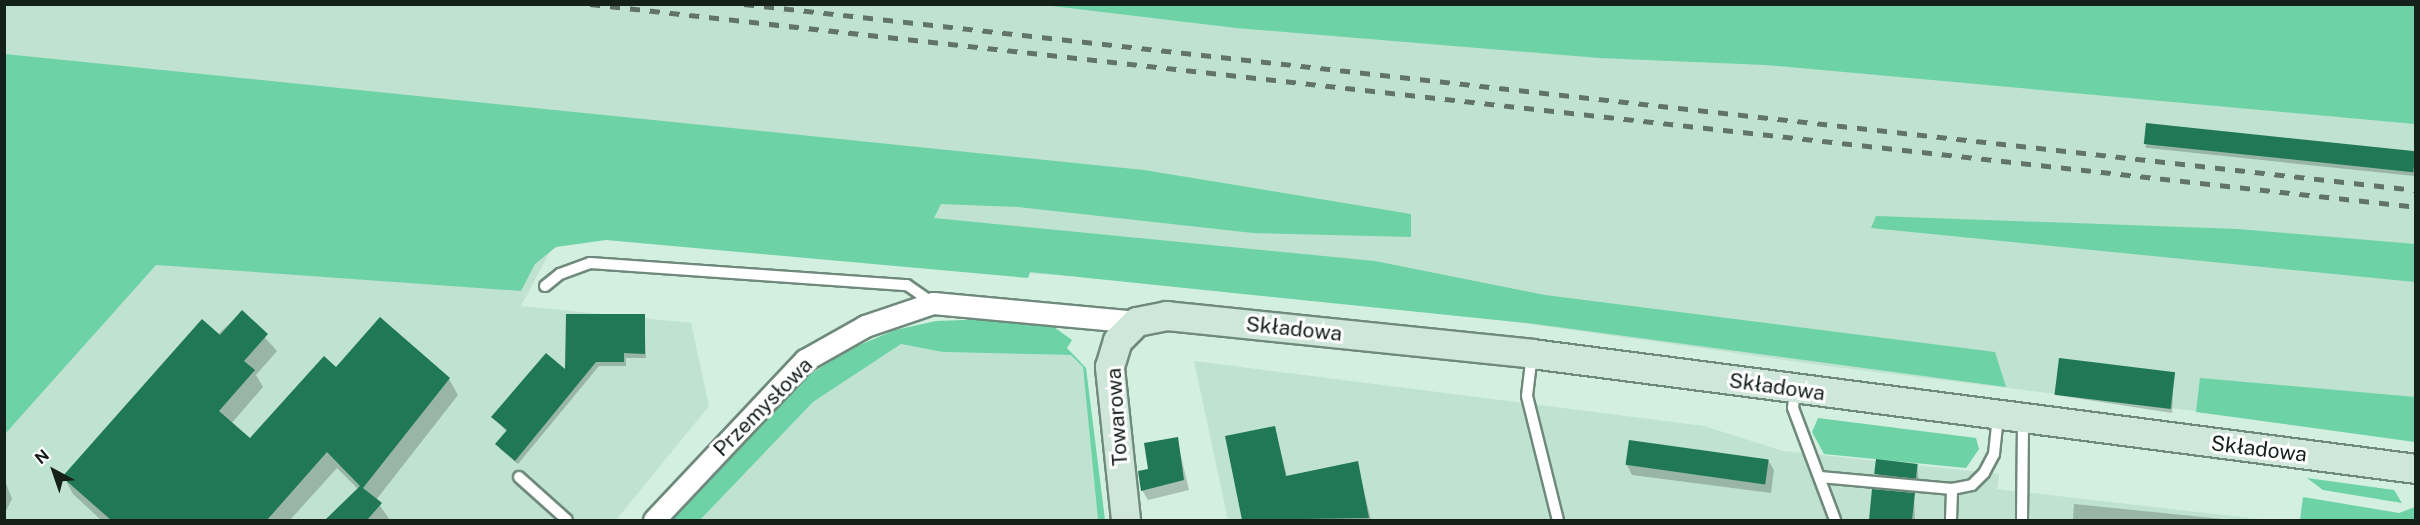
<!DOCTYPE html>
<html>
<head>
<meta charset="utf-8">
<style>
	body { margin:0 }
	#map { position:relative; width:2420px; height:525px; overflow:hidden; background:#d2efe0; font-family:"Public Sans",sans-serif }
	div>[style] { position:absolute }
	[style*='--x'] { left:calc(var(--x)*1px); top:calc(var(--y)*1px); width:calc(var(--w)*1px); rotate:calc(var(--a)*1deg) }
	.built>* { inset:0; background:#bfe3d0 }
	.green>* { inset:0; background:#6dd2a6 }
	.shadow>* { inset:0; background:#0003; transform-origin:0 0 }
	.building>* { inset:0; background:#217857; transform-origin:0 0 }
	.roads { filter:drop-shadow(2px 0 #6f8a7c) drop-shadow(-2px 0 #6f8a7c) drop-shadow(0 2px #6f8a7c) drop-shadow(0 -2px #6f8a7c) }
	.lane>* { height:10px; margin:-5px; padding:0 5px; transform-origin:5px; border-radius:5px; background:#fff }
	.street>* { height:21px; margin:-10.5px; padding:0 10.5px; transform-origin:10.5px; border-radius:10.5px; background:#fff }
	.secondary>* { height:28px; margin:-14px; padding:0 14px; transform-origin:14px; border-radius:14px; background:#cfe6db }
	.rail>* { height:4.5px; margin-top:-2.25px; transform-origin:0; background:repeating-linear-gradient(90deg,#62736a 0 10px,transparent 0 20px) }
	span { translate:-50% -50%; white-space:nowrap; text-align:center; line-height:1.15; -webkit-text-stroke:6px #fff; paint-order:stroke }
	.street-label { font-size:21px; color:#16201b }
	.frame { position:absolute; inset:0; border:6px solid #16201b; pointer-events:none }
	.north { position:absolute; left:24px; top:441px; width:60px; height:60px; -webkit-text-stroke:4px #fff; paint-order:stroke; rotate:320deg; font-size:16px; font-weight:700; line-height:24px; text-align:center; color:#16201b }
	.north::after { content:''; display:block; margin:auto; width:21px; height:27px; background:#16201b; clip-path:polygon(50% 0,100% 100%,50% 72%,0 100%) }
</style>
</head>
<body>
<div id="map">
	<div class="built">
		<i style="clip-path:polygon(4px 5px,2415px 5px,2415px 438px,1827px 366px,1268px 287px,951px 269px,605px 236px,553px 246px,521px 306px,691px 323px,709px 406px,616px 520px,5px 520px)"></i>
		<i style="clip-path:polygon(901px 344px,943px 352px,1071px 355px,1083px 367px,1098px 520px,700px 520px,813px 402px)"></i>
		<i style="clip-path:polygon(1194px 361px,1704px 426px,1783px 451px,1999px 474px,1997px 489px,2267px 520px,1228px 520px)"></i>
	</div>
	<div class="green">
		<i style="clip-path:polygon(1044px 5px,2415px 5px,2415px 124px,1766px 65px,1599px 58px,1236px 28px)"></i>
		<i style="clip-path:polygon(5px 54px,1144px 170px,1411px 214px,1411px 237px,1253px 233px,1018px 207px,941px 204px,934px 218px,1375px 261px,1545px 295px,1995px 352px,2006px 387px,1535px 324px,1030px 272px,1028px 278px,606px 240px,556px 247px,535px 264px,521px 291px,156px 265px,5px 434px)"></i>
		<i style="clip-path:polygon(1876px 216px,2238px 229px,2415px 244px,2415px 282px,1871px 228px)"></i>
		<i style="clip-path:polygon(993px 319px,1054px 327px,1072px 340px,1067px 348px,1086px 368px,1105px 520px,1098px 520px,1083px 367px,1071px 355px,943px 352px,901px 344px,813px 402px,700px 520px,671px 520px,804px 378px,848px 350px,895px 330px,936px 321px)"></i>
		<i style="clip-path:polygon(2200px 378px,2415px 397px,2415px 442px,2196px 412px)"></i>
		<i style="clip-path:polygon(1818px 418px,1976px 438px,1979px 449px,1966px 468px,1824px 454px,1812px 432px)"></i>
		<i style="clip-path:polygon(2307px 478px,2394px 490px,2402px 503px,2323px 490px)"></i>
		<i style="clip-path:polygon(2303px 497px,2399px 513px,2415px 507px,2415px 520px,2300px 520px)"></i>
	</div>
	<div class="shadow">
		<i style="left:2148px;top:125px;width:270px;height:23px;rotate:6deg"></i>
		<i style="clip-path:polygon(242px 312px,277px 351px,256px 375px,263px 387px,231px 424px,250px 440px,336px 369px,449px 379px,458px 395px,376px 500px,390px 520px,329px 520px,359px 490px,337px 468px,290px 520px,101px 520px,73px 494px,64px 477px)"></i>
		<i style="clip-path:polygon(644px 316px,646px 358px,626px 358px,626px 366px,599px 366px,518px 464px,500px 449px,497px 444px,507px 432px,493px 417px)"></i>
		<i style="clip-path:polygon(2174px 373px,2172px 413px,2056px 395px)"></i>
		<i style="clip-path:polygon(1275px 428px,1287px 477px,1357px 463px,1371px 520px,1244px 520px,1227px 437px)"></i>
		<i style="clip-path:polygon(1177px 439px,1189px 490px,1148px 500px,1142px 490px,1150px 471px)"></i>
		<i style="clip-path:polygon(1768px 460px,1774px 470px,1771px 493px,1632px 475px,1627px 465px)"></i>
		<i style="clip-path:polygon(1917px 465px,1919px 482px,1876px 474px)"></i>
		<i style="clip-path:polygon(4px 478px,12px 499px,4px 515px)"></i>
		<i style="clip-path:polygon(1873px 491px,1914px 495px,1915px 520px,1870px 520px)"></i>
		<i style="clip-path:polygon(2074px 504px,2232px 520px,2073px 520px)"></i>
	</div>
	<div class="building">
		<i style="left:2146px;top:123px;width:271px;height:21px;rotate:6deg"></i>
		<i style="clip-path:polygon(242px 310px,268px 334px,244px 361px,255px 370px,219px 411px,250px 438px,324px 356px,336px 367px,380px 317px,450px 378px,363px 488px,382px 503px,367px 520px,325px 520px,360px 486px,327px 452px,267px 520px,111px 520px,62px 477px,202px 319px,220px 335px)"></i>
		<i style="clip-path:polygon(566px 314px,645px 314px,645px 354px,624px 353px,624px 362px,596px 362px,515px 461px,495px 444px,507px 430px,491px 417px,546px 353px,565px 369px)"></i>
		<i style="left:2059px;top:358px;width:117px;height:37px;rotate:7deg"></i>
		<i style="clip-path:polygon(1275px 426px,1286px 476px,1358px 461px,1369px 518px,1242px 520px,1225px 436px)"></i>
		<i style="clip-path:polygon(1178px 437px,1184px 480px,1141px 491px,1138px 471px,1148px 469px,1144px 443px)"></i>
		<i style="left:1629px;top:440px;width:141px;height:25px;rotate:8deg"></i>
		<i style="left:1876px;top:459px;width:42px;height:15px;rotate:7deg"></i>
		<i style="clip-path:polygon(1872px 489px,1915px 493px,1912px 520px,1869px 520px)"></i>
	</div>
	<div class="roads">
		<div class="lane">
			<i style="--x:545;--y:286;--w:19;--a:-39"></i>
			<i style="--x:560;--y:274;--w:32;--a:-20"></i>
			<i style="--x:590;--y:263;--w:318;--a:4"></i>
			<i style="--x:907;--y:285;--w:32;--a:35"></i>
			<i style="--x:1532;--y:354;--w:42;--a:96.8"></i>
			<i style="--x:1527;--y:396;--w:128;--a:76"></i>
			<i style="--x:1795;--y:389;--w:19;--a:96"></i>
			<i style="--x:1793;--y:408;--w:120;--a:69.4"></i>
			<i style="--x:519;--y:477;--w:64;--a:41.9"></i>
			<i style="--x:1820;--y:477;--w:133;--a:5.2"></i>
			<i style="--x:1951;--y:520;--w:31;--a:-88"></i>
			<i style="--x:1952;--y:489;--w:20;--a:-11"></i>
			<i style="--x:1972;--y:485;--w:17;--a:-45"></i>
			<i style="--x:1984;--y:473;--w:21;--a:-62"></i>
			<i style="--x:1994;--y:454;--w:37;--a:-84"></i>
			<i style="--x:2022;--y:520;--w:100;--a:-89.4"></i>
		</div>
		<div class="street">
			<i style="--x:654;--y:520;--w:220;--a:-46.7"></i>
			<i style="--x:805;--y:360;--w:69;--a:-29.5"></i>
			<i style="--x:865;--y:326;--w:72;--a:-18.7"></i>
			<i style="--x:933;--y:303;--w:205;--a:5.3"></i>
		</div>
		<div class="secondary">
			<i style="--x:1126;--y:520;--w:154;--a:-96"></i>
			<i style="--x:1110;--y:367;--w:27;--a:-73"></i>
			<i style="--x:1118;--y:341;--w:27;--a:-45"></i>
			<i style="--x:1137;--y:322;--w:31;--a:-11"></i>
			<i style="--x:1167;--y:316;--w:367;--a:5.9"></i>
			<i style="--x:1532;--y:354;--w:891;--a:7.41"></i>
		</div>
	</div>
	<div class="rail">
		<i style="--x:590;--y:4;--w:1837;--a:6.34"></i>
		<i style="--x:744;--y:4;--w:1682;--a:6.35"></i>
	</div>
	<div class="street-label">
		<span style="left:1294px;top:329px;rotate:6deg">Składowa</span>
		<span style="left:1777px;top:387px;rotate:8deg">Składowa</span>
		<span style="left:763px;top:407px;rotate:-45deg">Przemysłowa</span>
		<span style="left:1117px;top:417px;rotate:-94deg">Towarowa</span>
		<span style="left:2259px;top:449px;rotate:7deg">Składowa</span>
	</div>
	<div class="frame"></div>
	<div class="north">N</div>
</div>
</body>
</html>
